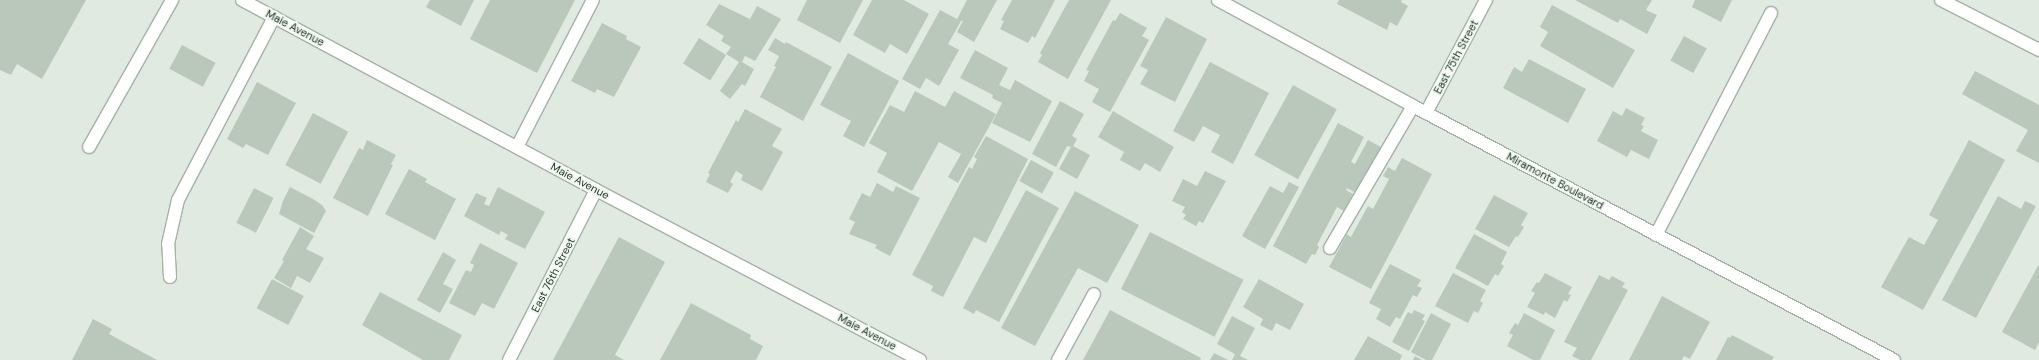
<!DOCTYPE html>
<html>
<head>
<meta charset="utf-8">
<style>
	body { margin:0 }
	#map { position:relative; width:2039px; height:360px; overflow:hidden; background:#e1eae1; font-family:"DM Sans",sans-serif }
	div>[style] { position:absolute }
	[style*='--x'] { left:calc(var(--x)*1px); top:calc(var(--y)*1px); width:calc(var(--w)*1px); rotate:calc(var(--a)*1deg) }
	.building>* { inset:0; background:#b9c8bb; transform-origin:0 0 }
	.roads { filter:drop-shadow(1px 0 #a4b2a6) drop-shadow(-1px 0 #a4b2a6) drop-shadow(0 1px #a4b2a6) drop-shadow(0 -1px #a4b2a6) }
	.minor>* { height:12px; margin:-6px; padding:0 6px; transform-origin:6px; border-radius:6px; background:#fff }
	span { translate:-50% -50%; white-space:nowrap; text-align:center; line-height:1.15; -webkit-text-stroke:4px #f1f7f1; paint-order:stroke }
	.street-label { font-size:11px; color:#223a28 }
</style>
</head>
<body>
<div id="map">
	<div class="building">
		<i style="clip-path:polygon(0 0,86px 0,42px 79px,17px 64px,11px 75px,0 70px)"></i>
		<i style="clip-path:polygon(430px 0,474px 0,461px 26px,426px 7px)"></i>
		<i style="clip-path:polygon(490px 0,575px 0,537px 73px,470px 39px)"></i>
		<i style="clip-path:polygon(807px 0,863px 0,840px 43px,797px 20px)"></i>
		<i style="clip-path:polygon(872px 0,904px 0,929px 14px,907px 54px,890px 44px,885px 53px,853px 35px)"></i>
		<i style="clip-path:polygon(967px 0,997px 0,974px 42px,957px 32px,963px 21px,961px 21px,948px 44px,959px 50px,939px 86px,926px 78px,920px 89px,902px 79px,940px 10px,957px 19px)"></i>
		<i style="clip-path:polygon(1012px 0,1055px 0,1035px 38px,1032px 36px,1028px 43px,1000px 29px,1004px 21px,1001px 20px)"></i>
		<i style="clip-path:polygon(1069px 0,1111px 0,1068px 79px,1038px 62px,1042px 55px,1040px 53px)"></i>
		<i style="clip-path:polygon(1339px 0,1402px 0,1401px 2px,1408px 6px,1397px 26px,1390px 22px,1387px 30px,1337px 4px)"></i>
		<i style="clip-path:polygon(1575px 0,1652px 0,1646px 10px,1657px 15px,1647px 34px,1620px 19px,1618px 23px)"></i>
		<i style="clip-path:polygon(1695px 0,1732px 0,1721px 22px,1692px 7px)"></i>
		<i style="clip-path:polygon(719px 4px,750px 19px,757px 6px,781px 19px,755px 61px,745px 56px,742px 62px,754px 69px,745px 86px,742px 84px,730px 99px,720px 91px,739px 62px,726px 54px,731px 47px,721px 41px,724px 36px,706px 25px)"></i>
		<i style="clip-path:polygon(1552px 5px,1635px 50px,1613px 88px,1540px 46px,1548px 32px,1540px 27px)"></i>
		<i style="clip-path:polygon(1120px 13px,1147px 28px,1142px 36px,1149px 40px,1110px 112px,1092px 102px,1099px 89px,1084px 81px,1089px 71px,1086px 70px,1113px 20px,1115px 21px)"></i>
		<i style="clip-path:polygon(1166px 17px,1207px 39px,1175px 102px,1140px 84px,1148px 70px,1140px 66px)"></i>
		<i style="clip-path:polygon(602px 23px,627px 36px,626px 39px,641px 47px,614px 97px,597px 89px,595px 93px,571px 81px)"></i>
		<i style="left:1684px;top:36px;width:26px;height:28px;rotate:29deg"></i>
		<i style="left:699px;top:38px;width:32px;height:30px;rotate:32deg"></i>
		<i style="clip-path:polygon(775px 38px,785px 44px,786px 42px,832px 67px,803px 121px,760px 97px,776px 67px,774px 66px,779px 56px,768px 50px)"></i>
		<i style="left:182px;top:45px;width:38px;height:27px;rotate:28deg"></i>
		<i style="clip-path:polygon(975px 50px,1008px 68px,999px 85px,1010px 90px,1015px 80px,1052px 101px,1030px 142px,992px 123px,1002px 103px,992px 98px,993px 95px,960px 78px)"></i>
		<i style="clip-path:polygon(848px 53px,899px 81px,864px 147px,843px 136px,851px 121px,820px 105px)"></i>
		<i style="clip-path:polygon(1529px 59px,1586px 89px,1568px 123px,1503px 88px,1514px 67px,1522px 72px)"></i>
		<i style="clip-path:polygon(1210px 62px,1269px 93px,1233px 164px,1211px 152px,1220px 135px,1203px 126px,1194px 142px,1173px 131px)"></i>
		<i style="clip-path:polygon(1975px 71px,2039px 105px,2039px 163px,2016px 151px,2028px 130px,1962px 94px)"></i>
		<i style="clip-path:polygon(257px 82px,296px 103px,268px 155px,246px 144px,243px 148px,227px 139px)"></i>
		<i style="left:1293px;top:85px;width:50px;height:80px;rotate:29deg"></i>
		<i style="clip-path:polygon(915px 91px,945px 107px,954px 91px,996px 114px,958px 183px,948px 177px,961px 154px,939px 142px,912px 191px,877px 172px,887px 153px,869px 143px,890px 105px,904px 112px)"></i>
		<i style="clip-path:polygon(1060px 101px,1084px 114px,1072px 136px,1077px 139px,1073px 146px,1090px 155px,1077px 179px,1059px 169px,1071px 147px,1067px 146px,1056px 167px,1032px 154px)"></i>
		<i style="clip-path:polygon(1626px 108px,1645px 118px,1641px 125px,1644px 126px,1641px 131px,1658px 140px,1649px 159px,1631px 150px,1627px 157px,1597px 141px,1613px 111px,1622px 116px)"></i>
		<i style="clip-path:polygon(745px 109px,782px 129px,772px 146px,783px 152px,762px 191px,741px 180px,743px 175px,736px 171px,730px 182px,733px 184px,728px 193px,706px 182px,710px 174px,708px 173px,736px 120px,738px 122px)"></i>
		<i style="clip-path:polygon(1113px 111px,1174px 147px,1160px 172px,1145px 163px,1140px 171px,1120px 160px,1124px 152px,1098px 137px)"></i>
		<i style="left:313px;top:113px;width:40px;height:59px;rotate:28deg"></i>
		<i style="clip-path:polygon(1338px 123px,1364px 137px,1351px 162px,1355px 164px,1368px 140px,1381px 147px,1356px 193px,1347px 188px,1346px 190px,1353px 194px,1344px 211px,1337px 207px,1317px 245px,1319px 247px,1315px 255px,1312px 254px,1306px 264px,1273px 246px)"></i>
		<i style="clip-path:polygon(986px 136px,1028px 159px,986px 243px,974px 237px,943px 297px,931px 291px,933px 286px,912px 275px,969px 167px,972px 169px,977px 159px,974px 157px)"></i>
		<i style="clip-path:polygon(367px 140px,396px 155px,391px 164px,393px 165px,368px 216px,333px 198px,359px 148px,363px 150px)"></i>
		<i style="clip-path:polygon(1969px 140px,2005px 160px,1923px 310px,1881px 287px,1909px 237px,1924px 245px,1938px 220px,1929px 215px)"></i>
		<i style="clip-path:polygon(1402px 158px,1432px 174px,1371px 289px,1329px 267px,1347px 234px,1351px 237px,1368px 206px,1373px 209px,1389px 179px,1383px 176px,1388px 167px,1395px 171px)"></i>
		<i style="left:1031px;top:160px;width:26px;height:24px;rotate:29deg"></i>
		<i style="clip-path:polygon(409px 169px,427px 179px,425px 182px,456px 199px,435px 240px,385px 214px)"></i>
		<i style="clip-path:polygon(1205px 171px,1226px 181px,1203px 223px,1199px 221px,1196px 226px,1183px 219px,1186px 215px,1182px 212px,1185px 207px,1172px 201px,1183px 179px,1197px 186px)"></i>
		<i style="clip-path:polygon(1289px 182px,1299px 187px,1265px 249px,1242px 236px,1270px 186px,1283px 193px)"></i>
		<i style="clip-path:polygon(877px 183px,893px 192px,896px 186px,920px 198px,890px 256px,875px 248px,877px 245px,849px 234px,855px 222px,849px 219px,862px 193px,870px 197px)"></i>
		<i style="clip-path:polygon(290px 187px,313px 199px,322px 205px,326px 211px,314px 233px,279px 214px,283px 201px)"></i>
		<i style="clip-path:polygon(498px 187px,545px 212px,525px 249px,505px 239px,508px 235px,501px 231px,499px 235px,464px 216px,476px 193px,487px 198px,484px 204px,489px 206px)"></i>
		<i style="left:254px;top:188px;width:22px;height:39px;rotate:27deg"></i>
		<i style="clip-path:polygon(1026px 190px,1059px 208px,999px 322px,976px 310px,974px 314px,963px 308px)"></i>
		<i style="clip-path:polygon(1075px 191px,1139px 225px,1107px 283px,1078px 268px,1035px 346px,1001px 328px)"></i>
		<i style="clip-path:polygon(1494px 195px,1528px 213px,1521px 225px,1524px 227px,1518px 237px,1516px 236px,1509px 247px,1475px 229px)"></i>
		<i style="clip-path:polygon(1998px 196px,2021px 209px,2025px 201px,2036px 206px,1976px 318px,1942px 300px)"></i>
		<i style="clip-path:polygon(300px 227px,314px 236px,306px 249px,324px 258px,310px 283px,297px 276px,291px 288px,274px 278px,284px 261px,282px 260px)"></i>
		<i style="left:1150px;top:232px;width:105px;height:64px;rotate:27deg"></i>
		<i style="clip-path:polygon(1474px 234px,1507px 252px,1501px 264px,1504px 266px,1498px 276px,1495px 274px,1488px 286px,1455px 268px)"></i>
		<i style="clip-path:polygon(619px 237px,665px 262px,615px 355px,624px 360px,553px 360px)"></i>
		<i style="clip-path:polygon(480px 243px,518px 263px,494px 309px,482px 303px,475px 316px,449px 303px,466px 270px,471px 272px,474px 265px,470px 263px)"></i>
		<i style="clip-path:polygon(443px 252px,456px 260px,443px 284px,453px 289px,440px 313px,417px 300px)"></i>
		<i style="clip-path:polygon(1390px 264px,1421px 280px,1417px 286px,1422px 288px,1417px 297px,1413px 295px,1400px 319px,1396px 317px,1390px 327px,1376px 319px,1381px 309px,1369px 303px)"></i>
		<i style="clip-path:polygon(2039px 264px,2039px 342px,2035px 350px,2002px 332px)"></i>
		<i style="clip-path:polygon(1453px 273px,1486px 290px,1480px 301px,1483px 303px,1478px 313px,1474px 311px,1468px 323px,1435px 306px)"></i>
		<i style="clip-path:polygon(1545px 273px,1572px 287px,1568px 294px,1571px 295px,1567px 302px,1564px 300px,1555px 318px,1545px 312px,1544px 315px,1527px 307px,1535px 293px,1531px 291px,1537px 282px,1539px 283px)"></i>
		<i style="clip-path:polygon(1599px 275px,1609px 280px,1612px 276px,1625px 283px,1622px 287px,1628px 290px,1591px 360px,1580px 360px,1572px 356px,1577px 348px,1564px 342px)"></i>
		<i style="left:272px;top:279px;width:36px;height:33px;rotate:28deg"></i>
		<i style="clip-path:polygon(1259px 279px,1304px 304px,1290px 330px,1276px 323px,1272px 331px,1260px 325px,1263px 319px,1243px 307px)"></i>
		<i style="clip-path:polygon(380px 292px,462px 335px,449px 360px,423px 360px,362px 325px)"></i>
		<i style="clip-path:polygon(1662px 296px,1710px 322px,1690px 359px,1684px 356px,1682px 360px,1629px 360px)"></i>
		<i style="clip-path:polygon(691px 303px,751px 335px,750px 339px,763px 346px,756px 360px,660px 360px)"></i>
		<i style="clip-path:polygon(1110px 310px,1201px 358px,1200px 360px,1083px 360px)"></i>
		<i style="clip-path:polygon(1414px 310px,1425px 315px,1422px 320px,1425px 321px,1409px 351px,1392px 342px,1408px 312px,1412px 314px)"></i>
		<i style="clip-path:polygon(1431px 313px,1451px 324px,1432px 360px,1426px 360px,1411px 352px)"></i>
		<i style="clip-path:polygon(1524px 313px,1555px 330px,1540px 360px,1533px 360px,1507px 346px,1513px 335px,1509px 333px,1515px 323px,1518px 325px)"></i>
		<i style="clip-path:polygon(1232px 316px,1255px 328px,1240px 356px,1248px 360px,1232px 360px,1235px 354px,1217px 344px)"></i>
		<i style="clip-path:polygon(93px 319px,112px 329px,109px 334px,157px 360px,72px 360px)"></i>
		<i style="clip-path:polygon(1732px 335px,1774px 357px,1772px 360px,1716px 360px,1728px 337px,1730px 338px)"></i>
		<i style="clip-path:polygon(1368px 336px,1402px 355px,1400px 360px,1354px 360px)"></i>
		<i style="clip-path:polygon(1214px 353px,1228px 360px,1210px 360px)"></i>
		<i style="clip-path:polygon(1415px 356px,1422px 360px,1413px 360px)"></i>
	</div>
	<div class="roads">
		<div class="minor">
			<i style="--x:242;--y:0;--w:402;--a:28.2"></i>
			<i style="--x:596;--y:190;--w:366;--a:27.7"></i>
			<i style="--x:1218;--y:0;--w:222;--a:28.5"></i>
			<i style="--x:1413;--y:106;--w:544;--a:27.84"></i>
			<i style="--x:1941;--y:0;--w:110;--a:27"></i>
			<i style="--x:1426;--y:113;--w:128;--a:-62"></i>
			<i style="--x:89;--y:147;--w:169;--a:-60.5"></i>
			<i style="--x:517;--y:147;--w:165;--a:-62.7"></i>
			<i style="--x:1656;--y:235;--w:250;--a:-62.6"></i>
			<i style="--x:1330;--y:248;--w:164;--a:-59.7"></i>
			<i style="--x:170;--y:277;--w:33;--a:-93"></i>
			<i style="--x:168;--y:244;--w:45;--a:-77.2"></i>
			<i style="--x:178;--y:200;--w:207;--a:-62.3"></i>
			<i style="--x:509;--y:360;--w:191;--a:-62.9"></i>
			<i style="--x:1058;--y:360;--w:75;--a:-61.4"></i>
		</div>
	</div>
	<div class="street-label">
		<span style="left:295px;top:28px;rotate:28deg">Maie Avenue</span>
		<span style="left:1456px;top:57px;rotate:-62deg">East 75th Street</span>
		<span style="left:580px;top:181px;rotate:28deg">Maie Avenue</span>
		<span style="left:1555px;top:181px;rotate:28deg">Miramonte Boulevard</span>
		<span style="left:553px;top:275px;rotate:-63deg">East 76th Street</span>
		<span style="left:867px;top:332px;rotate:28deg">Maie Avenue</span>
	</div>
</div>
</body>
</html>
